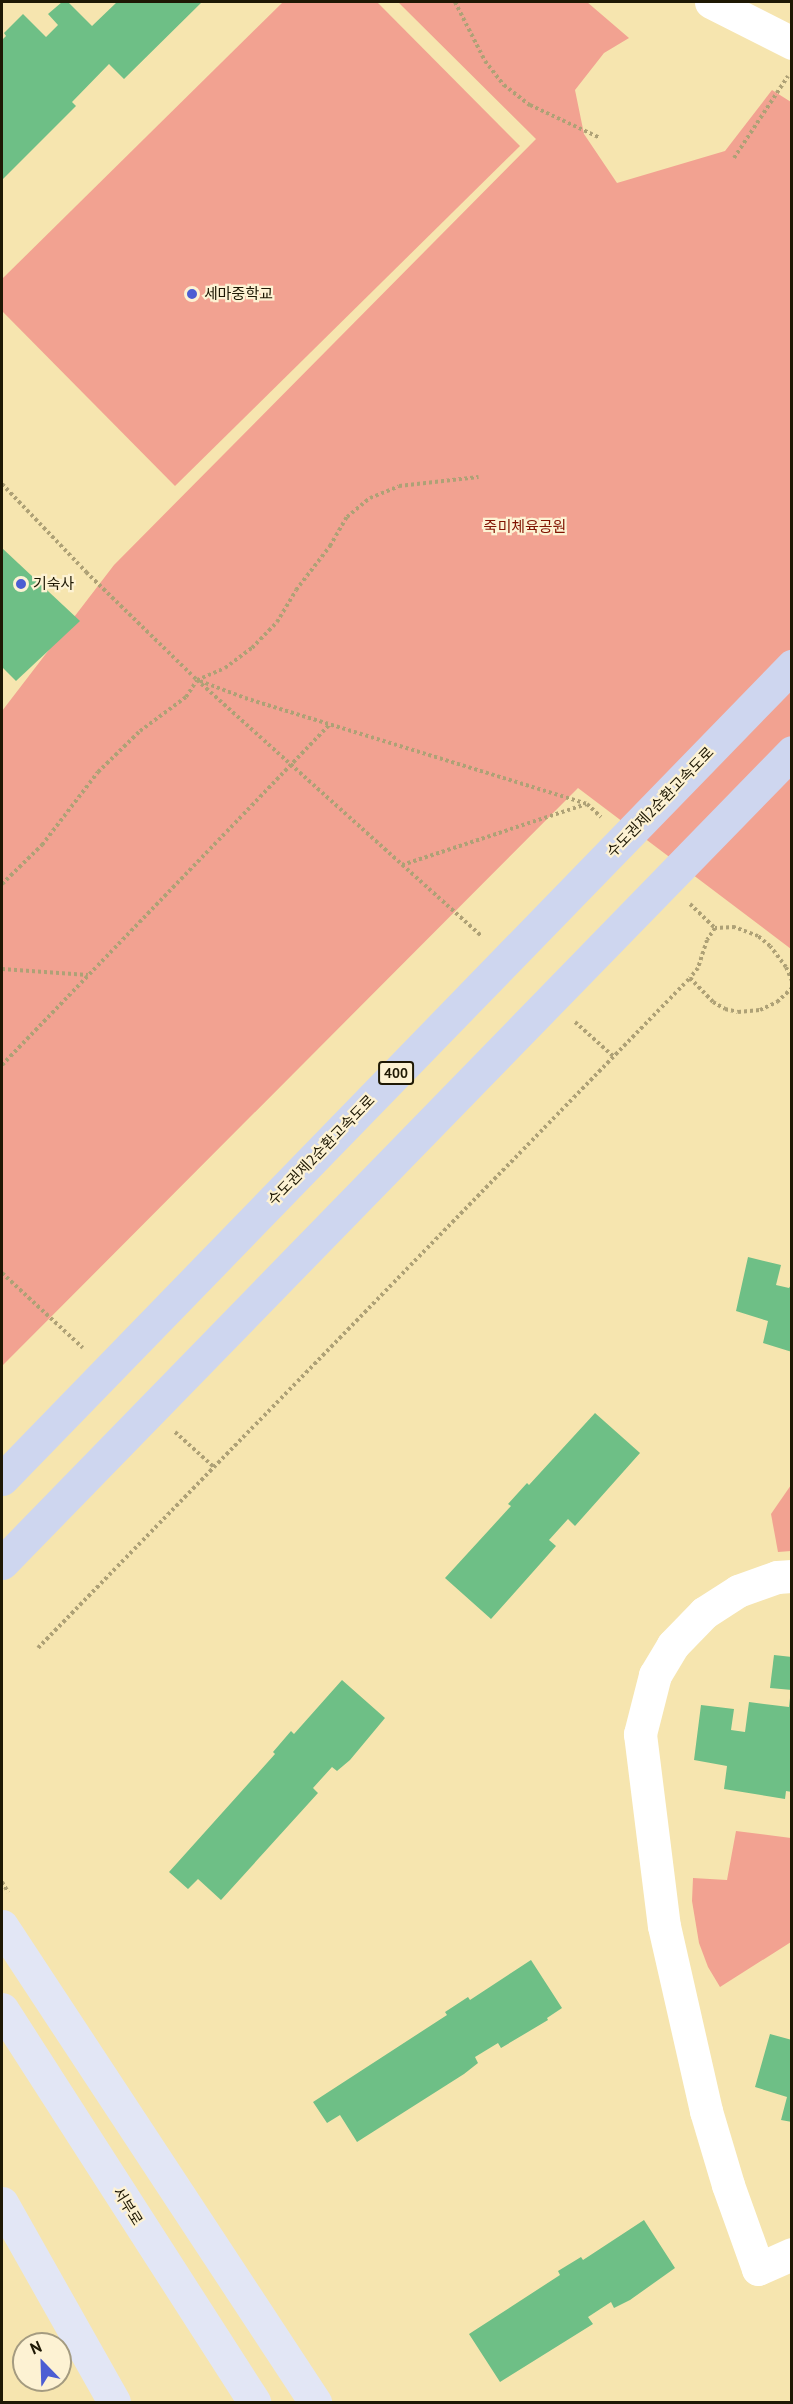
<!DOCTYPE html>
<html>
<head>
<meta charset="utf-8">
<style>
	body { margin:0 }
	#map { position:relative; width:793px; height:2404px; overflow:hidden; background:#f6e5af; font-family:"PT Sans","Noto Sans KR",sans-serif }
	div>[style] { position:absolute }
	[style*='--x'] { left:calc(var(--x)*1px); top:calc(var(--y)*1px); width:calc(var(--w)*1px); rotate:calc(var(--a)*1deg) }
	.green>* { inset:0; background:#f2a291 }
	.building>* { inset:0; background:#6ebf86 }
	.path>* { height:4px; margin-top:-2px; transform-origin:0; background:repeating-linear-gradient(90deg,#aea176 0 3px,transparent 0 6px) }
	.minor>* { height:33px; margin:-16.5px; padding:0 16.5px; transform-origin:16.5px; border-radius:16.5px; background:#fff }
	.major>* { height:33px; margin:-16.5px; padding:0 16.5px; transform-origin:16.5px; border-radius:16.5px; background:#e2e6f5 }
	.highway>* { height:33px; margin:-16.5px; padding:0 16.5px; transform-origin:16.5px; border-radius:16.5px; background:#ced6ef }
	.dots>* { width:16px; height:16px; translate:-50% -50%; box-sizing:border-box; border:3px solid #fdf2d3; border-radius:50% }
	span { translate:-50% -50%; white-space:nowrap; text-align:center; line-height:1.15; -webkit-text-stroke:4.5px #fdf2d3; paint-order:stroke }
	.shield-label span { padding:2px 4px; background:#fdf2d3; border:2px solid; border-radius:4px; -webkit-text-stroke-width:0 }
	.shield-label { font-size:14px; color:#1e1804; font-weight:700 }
	.poi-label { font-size:15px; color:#1e1804 }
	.left { translate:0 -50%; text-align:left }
	.park-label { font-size:15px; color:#801301 }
	.street-label { font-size:15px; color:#1e1804 }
	.frame { position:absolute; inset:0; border:3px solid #1e1804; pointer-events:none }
	.north { position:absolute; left:12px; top:2332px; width:60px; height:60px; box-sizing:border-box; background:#fdf2d3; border:2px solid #a49b80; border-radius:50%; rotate:337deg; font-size:16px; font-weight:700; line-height:24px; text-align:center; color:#1e1804 }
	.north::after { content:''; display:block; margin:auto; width:21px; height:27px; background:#4c5ed3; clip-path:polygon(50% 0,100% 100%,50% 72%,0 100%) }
</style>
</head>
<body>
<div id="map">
	<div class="green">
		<i style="clip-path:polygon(283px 2px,377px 2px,520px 146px,175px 486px,2px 311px,2px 279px)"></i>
		<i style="clip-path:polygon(398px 2px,587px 2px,629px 38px,604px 53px,575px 90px,584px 134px,617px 183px,725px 151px,772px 90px,791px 102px,791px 949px,578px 788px,2px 1366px,2px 711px,114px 565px,536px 139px)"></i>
		<i style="clip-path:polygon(791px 1485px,791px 1551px,778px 1552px,771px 1514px)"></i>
		<i style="clip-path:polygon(736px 1831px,791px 1838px,791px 1942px,720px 1987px,708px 1967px,699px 1943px,692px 1901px,693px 1878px,727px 1880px)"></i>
	</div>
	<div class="building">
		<i style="clip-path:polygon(62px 2px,68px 2px,92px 26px,117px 2px,202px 2px,124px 79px,109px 64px,72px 102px,76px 106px,2px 180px,2px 40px,6px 36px,4px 33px,23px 14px,46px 37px,58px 25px,48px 14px)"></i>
		<i style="clip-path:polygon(2px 548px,80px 621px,16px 681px,2px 667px)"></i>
		<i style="clip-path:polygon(748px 1257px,781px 1265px,776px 1285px,789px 1288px,792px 1283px,792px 1352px,763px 1343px,768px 1321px,736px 1311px)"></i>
		<i style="clip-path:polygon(595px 1413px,640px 1453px,575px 1526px,568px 1519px,549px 1540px,556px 1546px,491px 1619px,445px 1578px,511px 1506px,508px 1504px,527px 1483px,529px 1485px)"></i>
		<i style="clip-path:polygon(774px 1655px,792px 1657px,792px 1690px,770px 1688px)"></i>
		<i style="clip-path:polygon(342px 1680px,385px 1718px,350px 1760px,337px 1771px,332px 1767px,313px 1788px,318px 1793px,221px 1900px,198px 1879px,188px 1889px,169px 1872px,275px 1754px,273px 1752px,291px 1731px,294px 1734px)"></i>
		<i style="clip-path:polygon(790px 1698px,792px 1792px,786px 1791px,785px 1799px,724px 1789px,727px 1766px,694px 1760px,701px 1705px,734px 1709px,731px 1730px,745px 1732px,749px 1702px,789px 1707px)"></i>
		<i style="clip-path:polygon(531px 1960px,562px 2008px,547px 2018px,548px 2020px,501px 2048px,498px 2043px,475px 2057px,478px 2063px,464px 2074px,357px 2142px,340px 2115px,327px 2123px,313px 2102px,447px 2015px,445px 2012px,468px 1997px,470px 2000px)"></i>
		<i style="clip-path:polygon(770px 2034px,792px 2040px,792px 2122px,781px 2120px,787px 2097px,755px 2087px)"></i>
		<i style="clip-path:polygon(644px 2220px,675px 2268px,630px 2300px,614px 2308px,611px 2302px,588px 2317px,593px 2324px,500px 2382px,469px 2334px,560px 2275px,558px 2271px,581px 2257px,583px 2260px)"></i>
	</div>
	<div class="path">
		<i style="--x:455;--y:2;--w:66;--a:63"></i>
		<i style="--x:485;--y:61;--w:31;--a:52"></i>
		<i style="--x:504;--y:85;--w:33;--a:38"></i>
		<i style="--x:530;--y:105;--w:77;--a:25.2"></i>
		<i style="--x:734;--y:158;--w:98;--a:-56.6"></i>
		<i style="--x:2;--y:484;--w:122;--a:46.3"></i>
		<i style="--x:86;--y:572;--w:155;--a:44.2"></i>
		<i style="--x:197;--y:680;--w:382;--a:42"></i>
		<i style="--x:200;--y:681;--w:48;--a:20.7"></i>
		<i style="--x:245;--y:698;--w:358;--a:17.2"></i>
		<i style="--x:587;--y:804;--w:19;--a:43"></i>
		<i style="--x:402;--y:865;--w:194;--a:-18.3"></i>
		<i style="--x:2;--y:884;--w:56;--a:-44.3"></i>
		<i style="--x:42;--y:845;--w:92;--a:-52.5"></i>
		<i style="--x:98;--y:772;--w:59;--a:-44.3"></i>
		<i style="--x:140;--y:731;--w:57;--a:-36.5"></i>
		<i style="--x:186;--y:697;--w:20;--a:-57"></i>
		<i style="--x:197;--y:680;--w:30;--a:-23"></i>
		<i style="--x:225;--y:668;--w:34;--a:-37"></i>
		<i style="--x:252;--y:648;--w:36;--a:-46"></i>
		<i style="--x:277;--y:622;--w:37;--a:-59"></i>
		<i style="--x:296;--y:590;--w:56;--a:-52.3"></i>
		<i style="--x:330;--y:546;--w:34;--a:-60"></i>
		<i style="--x:347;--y:517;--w:30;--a:-40"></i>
		<i style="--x:370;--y:498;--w:31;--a:-22"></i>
		<i style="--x:399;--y:486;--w:80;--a:-6.5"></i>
		<i style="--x:690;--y:904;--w:35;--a:44"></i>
		<i style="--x:2;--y:969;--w:86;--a:4"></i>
		<i style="--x:792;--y:981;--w:15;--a:-113"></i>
		<i style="--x:786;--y:967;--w:26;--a:-127"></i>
		<i style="--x:770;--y:946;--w:16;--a:-140"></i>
		<i style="--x:758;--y:936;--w:25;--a:-159"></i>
		<i style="--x:735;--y:927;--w:20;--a:177"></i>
		<i style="--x:715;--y:928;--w:14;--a:124"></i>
		<i style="--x:707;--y:940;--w:29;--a:108"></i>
		<i style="--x:698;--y:968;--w:13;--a:129"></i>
		<i style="--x:690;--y:978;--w:33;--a:46"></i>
		<i style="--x:713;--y:1002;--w:14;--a:30"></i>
		<i style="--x:725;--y:1009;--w:13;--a:13"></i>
		<i style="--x:738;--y:1012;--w:22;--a:-5"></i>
		<i style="--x:760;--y:1010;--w:19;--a:-25"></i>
		<i style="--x:777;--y:1002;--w:21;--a:-43"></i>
		<i style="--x:575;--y:1022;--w:51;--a:41.8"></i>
		<i style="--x:2;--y:1065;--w:473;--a:-46.1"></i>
		<i style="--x:2;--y:1273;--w:110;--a:42.8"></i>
		<i style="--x:175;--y:1432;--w:54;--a:42"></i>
		<i style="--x:38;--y:1648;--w:935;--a:-45.78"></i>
		<i style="--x:2;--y:1882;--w:12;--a:59"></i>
	</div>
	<div class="minor">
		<i style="--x:711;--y:2;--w:91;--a:26.8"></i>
		<i style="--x:792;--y:1576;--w:15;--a:176"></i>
		<i style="--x:777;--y:1577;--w:41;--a:160.3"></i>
		<i style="--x:738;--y:1591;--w:40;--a:147.1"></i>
		<i style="--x:704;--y:1613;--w:45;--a:134.1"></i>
		<i style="--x:673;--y:1645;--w:35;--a:121"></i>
		<i style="--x:655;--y:1675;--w:61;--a:104.3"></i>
		<i style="--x:640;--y:1734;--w:193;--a:82.9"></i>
		<i style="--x:664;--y:1926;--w:190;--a:77.2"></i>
		<i style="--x:706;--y:2111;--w:77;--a:73.4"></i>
		<i style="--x:728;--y:2185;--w:89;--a:70.3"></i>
		<i style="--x:758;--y:2269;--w:37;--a:-24"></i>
	</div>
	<div class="major">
		<i style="--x:2;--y:1926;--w:570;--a:56.67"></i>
		<i style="--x:2;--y:2009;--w:467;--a:57.3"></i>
		<i style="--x:2;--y:2203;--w:228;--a:60.6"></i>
	</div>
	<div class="highway">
		<i style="--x:2;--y:1479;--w:1134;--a:-45.82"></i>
		<i style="--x:2;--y:1563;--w:1132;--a:-45.75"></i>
	</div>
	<div class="dots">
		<i style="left:192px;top:294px;background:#4c5ed3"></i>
		<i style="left:21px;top:584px;background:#4c5ed3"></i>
	</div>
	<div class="shield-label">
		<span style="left:396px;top:1073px">400</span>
	</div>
	<div class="poi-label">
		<span class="left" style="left:204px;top:294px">세마중학교</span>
		<span class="left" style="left:33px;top:584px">기숙사</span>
	</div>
	<div class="park-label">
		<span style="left:525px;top:527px">죽미체육공원</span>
	</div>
	<div class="street-label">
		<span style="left:660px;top:802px;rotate:-46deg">수도권제2순환고속도로</span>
		<span style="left:321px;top:1150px;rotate:-46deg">수도권제2순환고속도로</span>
		<span style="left:128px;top:2206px;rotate:58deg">서부로</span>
	</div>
	<div class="frame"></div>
	<div class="north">N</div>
</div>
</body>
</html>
